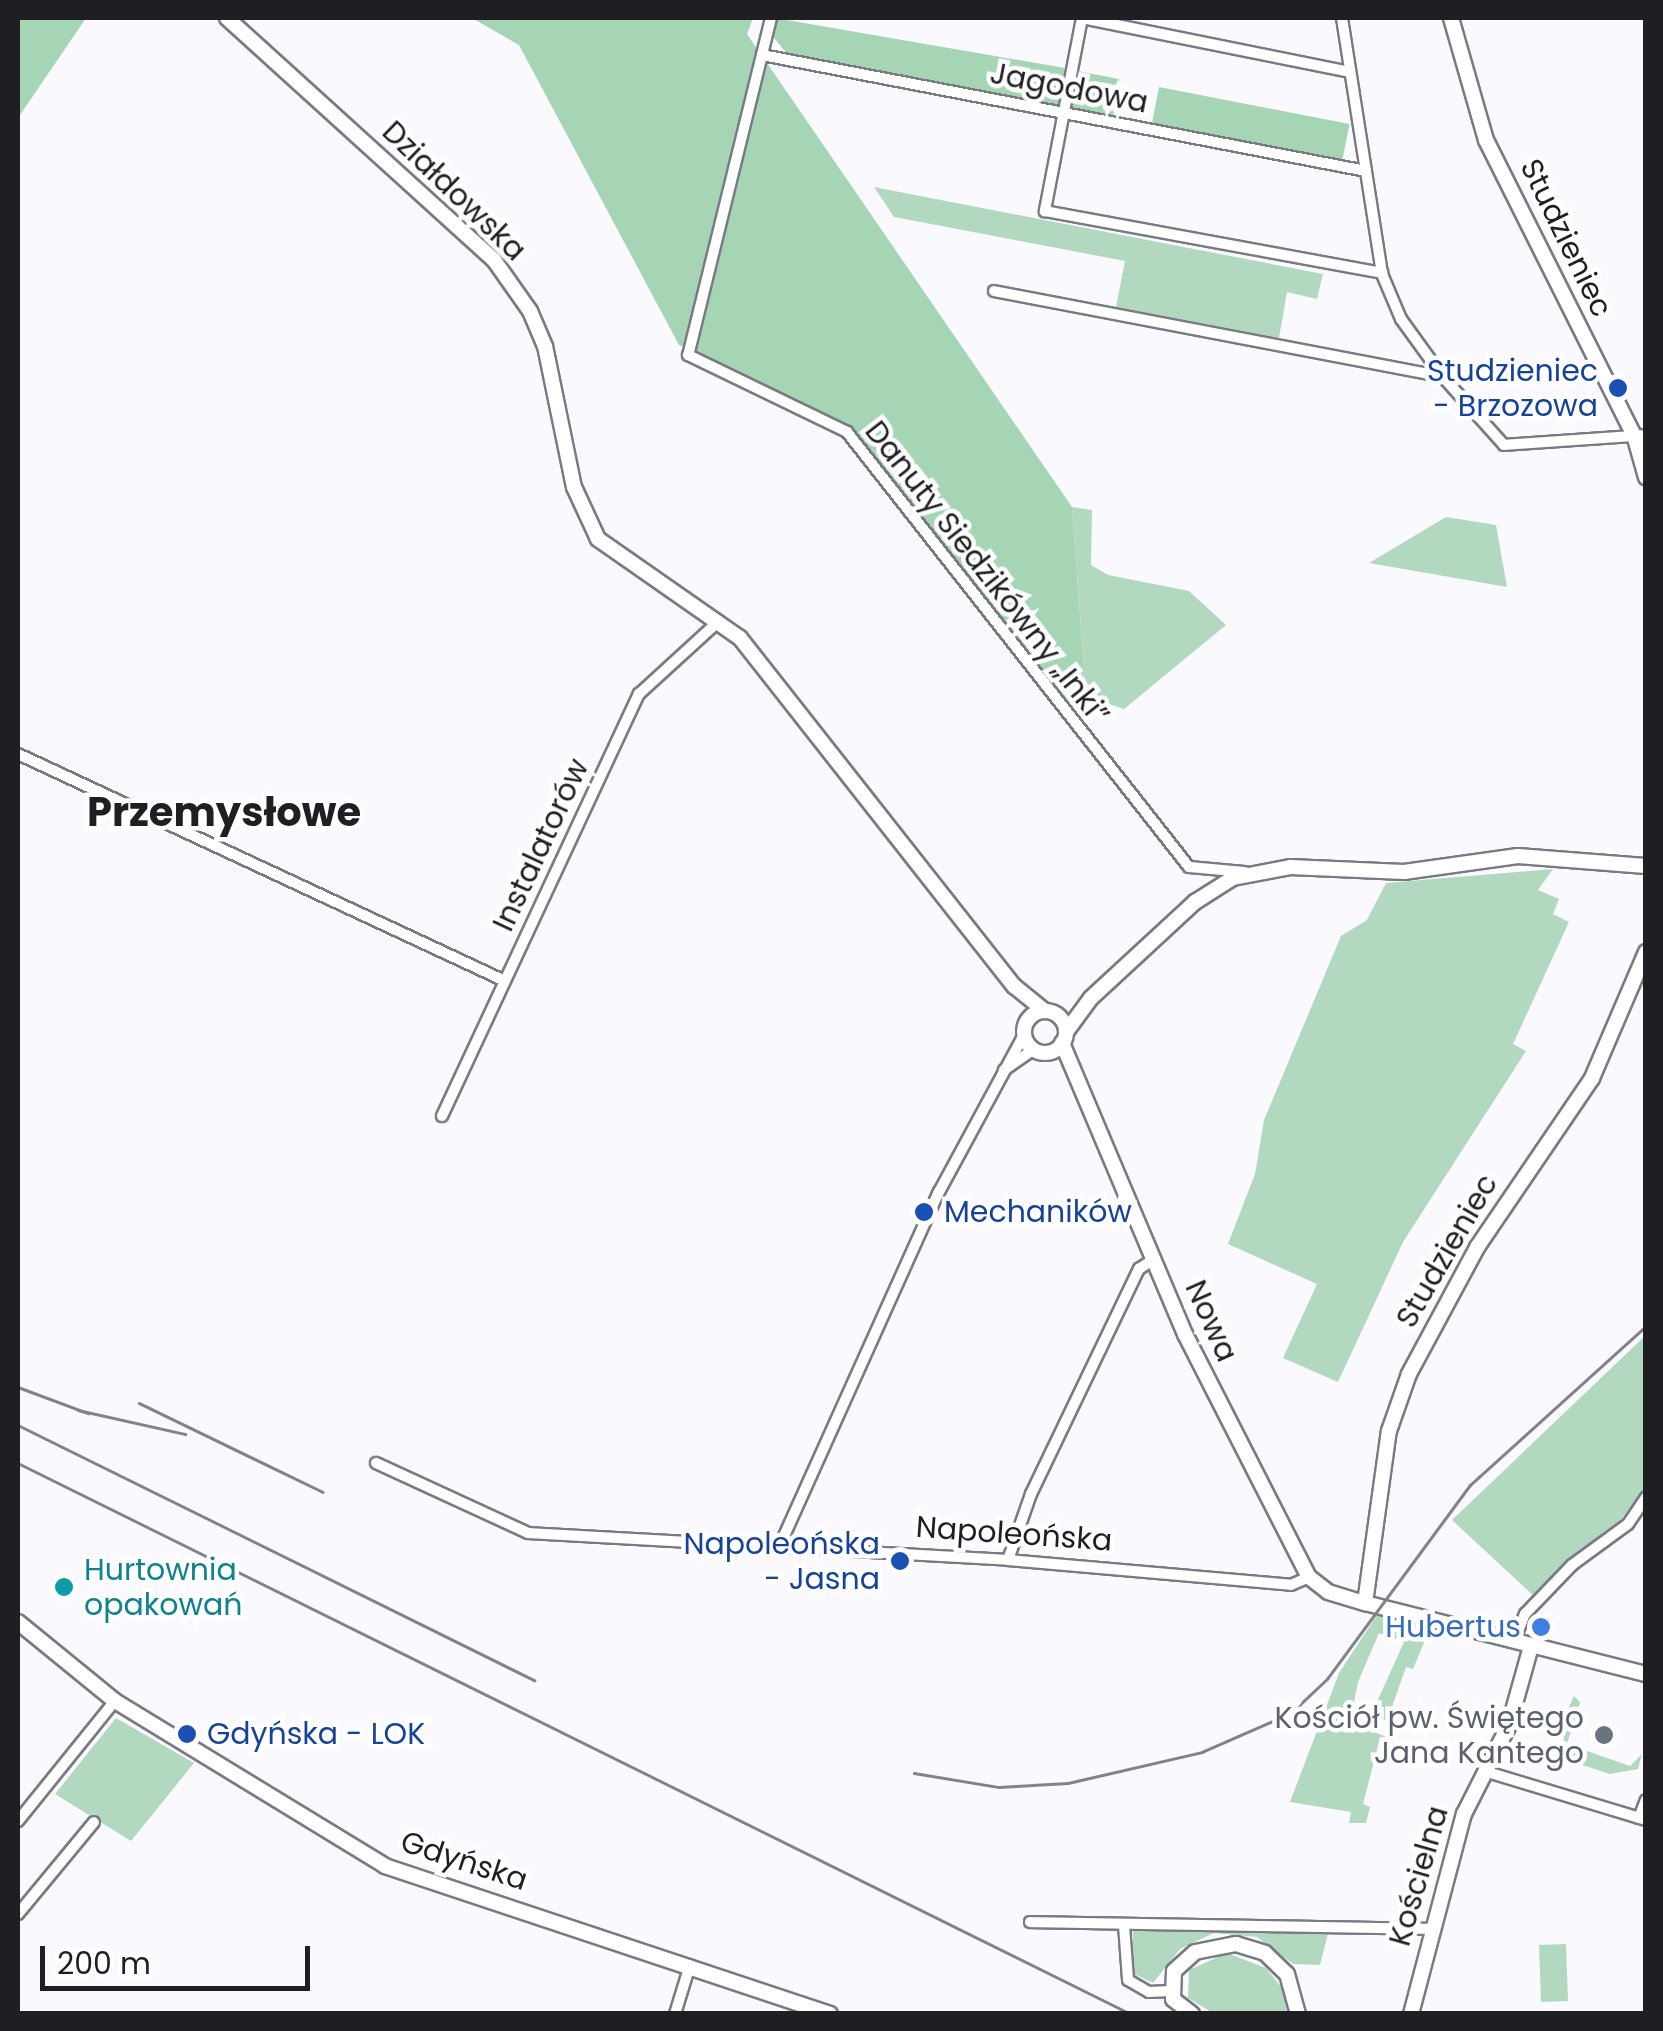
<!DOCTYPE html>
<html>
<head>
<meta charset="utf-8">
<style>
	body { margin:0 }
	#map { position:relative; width:1663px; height:2031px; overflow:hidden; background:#f9f9fe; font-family:Poppins,sans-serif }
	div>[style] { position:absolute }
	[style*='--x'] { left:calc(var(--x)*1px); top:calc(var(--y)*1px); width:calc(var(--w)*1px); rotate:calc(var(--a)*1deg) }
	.green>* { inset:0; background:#b2d9bf; transform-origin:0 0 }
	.forest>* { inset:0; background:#a6d5b6; transform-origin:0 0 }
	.roads { filter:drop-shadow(2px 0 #7a7a84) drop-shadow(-2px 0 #7a7a84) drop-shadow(0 2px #7a7a84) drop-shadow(0 -2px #7a7a84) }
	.street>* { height:10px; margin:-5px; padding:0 5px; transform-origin:5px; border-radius:5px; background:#fff }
	.secondary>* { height:14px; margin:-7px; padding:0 7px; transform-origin:7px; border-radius:7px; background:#fff }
	.secondary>.ring { margin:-7px; padding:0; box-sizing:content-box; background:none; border:14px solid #fff; border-radius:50% }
	.rail>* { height:2.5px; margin:-1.25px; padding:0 1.25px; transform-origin:1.25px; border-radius:1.25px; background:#828287 }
	.dots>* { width:28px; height:28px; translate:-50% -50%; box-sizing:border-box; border:5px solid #fff; border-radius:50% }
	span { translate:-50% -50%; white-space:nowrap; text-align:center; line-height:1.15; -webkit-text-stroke:9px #fff; paint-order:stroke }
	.street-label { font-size:30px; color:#1f1f23 }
	.transit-label { font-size:30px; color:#164399 }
	.right { translate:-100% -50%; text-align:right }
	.left { translate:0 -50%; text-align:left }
	.culture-label { font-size:30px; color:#0d838f }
	.shop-label { font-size:30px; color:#366cbe }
	.worship-label { font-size:30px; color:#5b616d }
	.district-label { font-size:40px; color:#1f1f23; font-weight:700 }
	.frame { position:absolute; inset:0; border:20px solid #1f1f23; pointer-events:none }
	.scale { position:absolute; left:40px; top:1946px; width:270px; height:45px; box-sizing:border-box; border:5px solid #1f1f23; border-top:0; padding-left:12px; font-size:30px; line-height:35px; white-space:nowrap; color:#1f1f23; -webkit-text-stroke:8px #fff; paint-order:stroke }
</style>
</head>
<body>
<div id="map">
	<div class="green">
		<i style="clip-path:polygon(874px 187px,1323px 274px,1317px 299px,1287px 292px,1279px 338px,1116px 307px,1125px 261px,894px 217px)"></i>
		<i style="clip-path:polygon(1072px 507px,1092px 510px,1091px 565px,1108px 575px,1189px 591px,1226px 625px,1124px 709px,1086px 696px)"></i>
		<i style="clip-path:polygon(1446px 517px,1496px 525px,1507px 587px,1369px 563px)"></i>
		<i style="clip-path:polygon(1553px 869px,1538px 890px,1559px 899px,1553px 914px,1569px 922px,1513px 1044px,1526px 1051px,1403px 1242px,1338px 1382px,1283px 1358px,1317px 1284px,1228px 1244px,1255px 1174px,1264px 1120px,1341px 936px,1367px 920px,1386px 883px)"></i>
		<i style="clip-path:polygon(1645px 1336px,1645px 1488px,1618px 1523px,1535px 1597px,1452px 1520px)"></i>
		<i style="clip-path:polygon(1377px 1615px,1422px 1627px,1424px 1643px,1413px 1669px,1406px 1667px,1387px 1721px,1372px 1713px,1404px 1642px,1379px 1633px,1358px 1682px,1350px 1723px,1387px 1737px,1380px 1738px,1363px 1804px,1370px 1807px,1366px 1823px,1349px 1823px,1351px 1812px,1290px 1802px,1339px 1673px)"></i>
		<i style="clip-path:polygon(1574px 1696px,1580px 1702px,1567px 1744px,1630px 1766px,1642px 1754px,1638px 1769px,1610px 1774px,1573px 1762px,1564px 1743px,1563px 1720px)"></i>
		<i style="clip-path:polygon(116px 1718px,194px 1763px,131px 1841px,55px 1794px)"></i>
		<i style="clip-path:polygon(1133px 1927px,1329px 1930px,1320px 1965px,1293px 1964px,1257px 1937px,1214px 1933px,1180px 1949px,1153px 1983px,1132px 1973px)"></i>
		<i style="left:1566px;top:1944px;width:57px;height:27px;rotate:88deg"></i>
		<i style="clip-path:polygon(1227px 1953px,1266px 1968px,1283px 1989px,1287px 2013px,1213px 2013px,1188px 1998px,1189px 1970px)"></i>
	</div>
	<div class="forest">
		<i style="clip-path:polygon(18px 18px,86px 18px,18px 118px)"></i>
		<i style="clip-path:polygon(472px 18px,753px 18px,747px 34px,1072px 507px,1086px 696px,1061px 702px,835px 419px,679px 345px,519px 45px)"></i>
		<i style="clip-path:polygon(775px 18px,1065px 68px,1058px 106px,787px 54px,771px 34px)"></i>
		<i style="left:1078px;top:71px;width:43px;height:37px;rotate:11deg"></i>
		<i style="left:1159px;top:87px;width:194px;height:38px;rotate:11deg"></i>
	</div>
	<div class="roads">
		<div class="street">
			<i style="--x:771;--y:18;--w:347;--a:103.8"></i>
			<i style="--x:688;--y:355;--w:177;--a:25.8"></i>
			<i style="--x:847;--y:432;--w:553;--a:51.83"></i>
			<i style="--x:1189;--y:867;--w:56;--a:5.1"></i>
			<i style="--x:1082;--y:18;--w:197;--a:100.9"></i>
			<i style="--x:1045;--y:211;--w:343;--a:10.4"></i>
			<i style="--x:1082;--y:18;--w:273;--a:11.4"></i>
			<i style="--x:1342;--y:18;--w:259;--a:81.1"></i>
			<i style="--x:1382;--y:274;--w:49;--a:67.1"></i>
			<i style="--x:1401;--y:319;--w:72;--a:54.1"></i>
			<i style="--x:1443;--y:377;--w:91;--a:48.1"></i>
			<i style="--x:1504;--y:445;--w:142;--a:-4"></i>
			<i style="--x:762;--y:55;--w:615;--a:10.87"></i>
			<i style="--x:994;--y:291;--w:457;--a:10.8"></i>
			<i style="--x:18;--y:754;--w:537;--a:24.99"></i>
			<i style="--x:1004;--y:1070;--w:35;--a:-35"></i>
			<i style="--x:442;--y:1116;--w:466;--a:-65"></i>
			<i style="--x:639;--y:694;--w:108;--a:-42.4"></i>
			<i style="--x:376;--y:1463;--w:167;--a:24.7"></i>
			<i style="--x:528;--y:1533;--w:481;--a:3.2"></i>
			<i style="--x:1008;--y:1560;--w:284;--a:5"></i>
			<i style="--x:1291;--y:1585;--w:20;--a:-24"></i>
			<i style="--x:780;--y:1545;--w:387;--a:-65.8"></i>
			<i style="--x:939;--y:1192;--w:179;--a:-61.6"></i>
			<i style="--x:1008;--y:1560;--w:70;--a:-70.8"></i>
			<i style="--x:1031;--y:1494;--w:250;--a:-64.4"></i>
			<i style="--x:1139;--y:1269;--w:18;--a:-34"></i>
			<i style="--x:1514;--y:1641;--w:29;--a:-68"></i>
			<i style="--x:1525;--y:1614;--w:68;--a:-46.2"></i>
			<i style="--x:1572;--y:1565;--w:69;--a:-36.2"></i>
			<i style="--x:1628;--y:1524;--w:32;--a:-56"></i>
			<i style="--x:1484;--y:1771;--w:169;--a:16.8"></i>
			<i style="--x:1639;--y:1818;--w:19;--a:-69"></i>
			<i style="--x:18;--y:1821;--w:154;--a:-51.1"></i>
			<i style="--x:18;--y:1914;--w:119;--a:-50.4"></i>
			<i style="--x:1030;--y:1922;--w:402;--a:1"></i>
			<i style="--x:1124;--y:1925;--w:55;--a:85.8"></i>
			<i style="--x:1128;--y:1980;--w:24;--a:30"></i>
			<i style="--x:1149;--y:1992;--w:21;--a:-3"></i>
			<i style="--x:675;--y:2014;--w:51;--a:-73"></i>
		</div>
		<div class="secondary">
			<i style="--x:227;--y:18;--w:360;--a:42.2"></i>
			<i style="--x:494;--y:260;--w:62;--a:54.8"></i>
			<i style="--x:530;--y:311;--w:38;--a:67"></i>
			<i style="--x:545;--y:346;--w:144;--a:78.4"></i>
			<i style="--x:574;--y:487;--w:57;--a:65.2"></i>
			<i style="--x:598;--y:539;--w:173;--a:34.9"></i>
			<i style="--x:740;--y:638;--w:443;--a:51.8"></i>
			<i style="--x:1014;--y:986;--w:40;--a:39"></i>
			<i style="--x:1451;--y:18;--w:127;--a:74"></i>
			<i style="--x:1486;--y:140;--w:330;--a:63.4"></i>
			<i style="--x:1634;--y:435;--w:44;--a:74.1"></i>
			<i class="ring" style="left:1024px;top:1011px;width:28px;height:28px"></i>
			<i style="--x:1066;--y:1032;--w:42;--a:-53.7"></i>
			<i style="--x:1091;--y:998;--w:142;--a:-42.7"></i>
			<i style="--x:1195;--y:902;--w:45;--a:-32.3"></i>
			<i style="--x:1233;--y:878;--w:58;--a:-10.9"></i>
			<i style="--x:1290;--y:867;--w:114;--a:2.5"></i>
			<i style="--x:1404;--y:872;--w:115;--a:-8"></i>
			<i style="--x:1518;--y:856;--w:128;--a:4.5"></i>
			<i style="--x:1062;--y:1043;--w:316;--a:67.1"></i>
			<i style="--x:1185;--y:1334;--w:273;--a:63"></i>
			<i style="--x:1309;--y:1577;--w:24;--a:38"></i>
			<i style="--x:1328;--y:1592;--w:39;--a:17"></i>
			<i style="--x:1365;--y:1603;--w:290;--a:14.2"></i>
			<i style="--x:1365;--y:1603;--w:174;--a:-82.1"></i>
			<i style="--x:1389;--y:1431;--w:60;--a:-70.7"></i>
			<i style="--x:1409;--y:1374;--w:145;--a:-61.7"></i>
			<i style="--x:1478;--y:1246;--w:203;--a:-55.8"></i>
			<i style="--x:1592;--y:1078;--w:137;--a:-66.8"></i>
			<i style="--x:18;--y:1622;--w:125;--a:39.2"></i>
			<i style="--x:115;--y:1701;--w:316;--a:31.4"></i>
			<i style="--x:385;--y:1866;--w:469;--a:18.4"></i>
			<i style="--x:1192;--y:2014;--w:24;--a:-142"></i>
			<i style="--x:1173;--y:1999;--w:28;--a:-88"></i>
			<i style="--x:1174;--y:1971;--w:28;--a:-42"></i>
			<i style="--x:1195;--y:1952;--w:42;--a:-11"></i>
			<i style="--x:1236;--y:1944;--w:30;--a:17"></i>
			<i style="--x:1265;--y:1953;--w:30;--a:44"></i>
			<i style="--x:1287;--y:1974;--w:41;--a:74.6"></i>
			<i style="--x:1411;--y:2014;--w:207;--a:-75.2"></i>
			<i style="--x:1464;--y:1814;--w:100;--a:-63.2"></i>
			<i style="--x:1509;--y:1725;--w:82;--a:-74.4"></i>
		</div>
	</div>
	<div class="rail">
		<i style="--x:18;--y:1387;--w:75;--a:20.4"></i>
		<i style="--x:139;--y:1403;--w:204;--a:25.8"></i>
		<i style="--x:78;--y:1410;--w:110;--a:12.6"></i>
		<i style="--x:18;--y:1425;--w:576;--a:26.3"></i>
		<i style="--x:18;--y:1463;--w:1242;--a:26.34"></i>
		<i style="--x:914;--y:1773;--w:86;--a:9.4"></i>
		<i style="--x:999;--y:1787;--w:69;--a:-3.3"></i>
		<i style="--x:1068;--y:1783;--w:138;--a:-13"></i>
		<i style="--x:1202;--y:1752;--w:97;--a:-23.7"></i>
		<i style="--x:1291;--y:1713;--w:50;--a:-43.4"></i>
		<i style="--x:1327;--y:1679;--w:241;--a:-53.6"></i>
		<i style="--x:1470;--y:1485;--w:237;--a:-42.1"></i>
	</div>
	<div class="dots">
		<i style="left:1618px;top:388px;background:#1a4fb4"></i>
		<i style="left:924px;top:1212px;background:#1a4fb4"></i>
		<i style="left:900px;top:1561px;background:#1a4fb4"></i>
		<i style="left:64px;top:1587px;background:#0f9aa8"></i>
		<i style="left:1541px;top:1627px;background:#3f7fe0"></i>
		<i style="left:187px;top:1734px;background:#1a4fb4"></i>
		<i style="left:1604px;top:1735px;background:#6b7280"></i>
	</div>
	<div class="street-label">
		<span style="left:1069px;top:88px;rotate:11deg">Jagodowa</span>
		<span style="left:454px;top:191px;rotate:44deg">Działdowska</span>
		<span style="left:1566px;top:238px;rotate:64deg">Studzieniec</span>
		<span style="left:987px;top:573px;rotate:52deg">Danuty Siedzikówny „Inki”</span>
		<span style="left:541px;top:845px;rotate:-65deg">Instalatorów</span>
		<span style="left:1447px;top:1251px;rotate:-60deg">Studzieniec</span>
		<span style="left:1211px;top:1321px;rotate:66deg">Nowa</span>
		<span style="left:1014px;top:1534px;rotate:4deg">Napoleońska</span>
		<span style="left:464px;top:1861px;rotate:18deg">Gdyńska</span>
		<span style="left:1419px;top:1876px;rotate:-74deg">Kościelna</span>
	</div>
	<div class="transit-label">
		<span class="right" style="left:1598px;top:388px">Studzieniec<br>- Brzozowa</span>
		<span class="left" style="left:944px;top:1212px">Mechaników</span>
		<span class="right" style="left:880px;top:1561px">Napoleońska<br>- Jasna</span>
		<span class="left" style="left:207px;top:1734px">Gdyńska - LOK</span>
	</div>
	<div class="culture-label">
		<span class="left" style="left:84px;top:1587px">Hurtownia<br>opakowań</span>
	</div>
	<div class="shop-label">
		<span class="right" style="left:1521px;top:1627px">Hubertus</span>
	</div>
	<div class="worship-label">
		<span class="right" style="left:1584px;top:1735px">Kościół pw. Świętego<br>Jana Kantego</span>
	</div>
	<div class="district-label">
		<span style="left:224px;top:812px">Przemysłowe</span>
	</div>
	<div class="frame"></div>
	<div class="scale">200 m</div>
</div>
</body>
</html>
